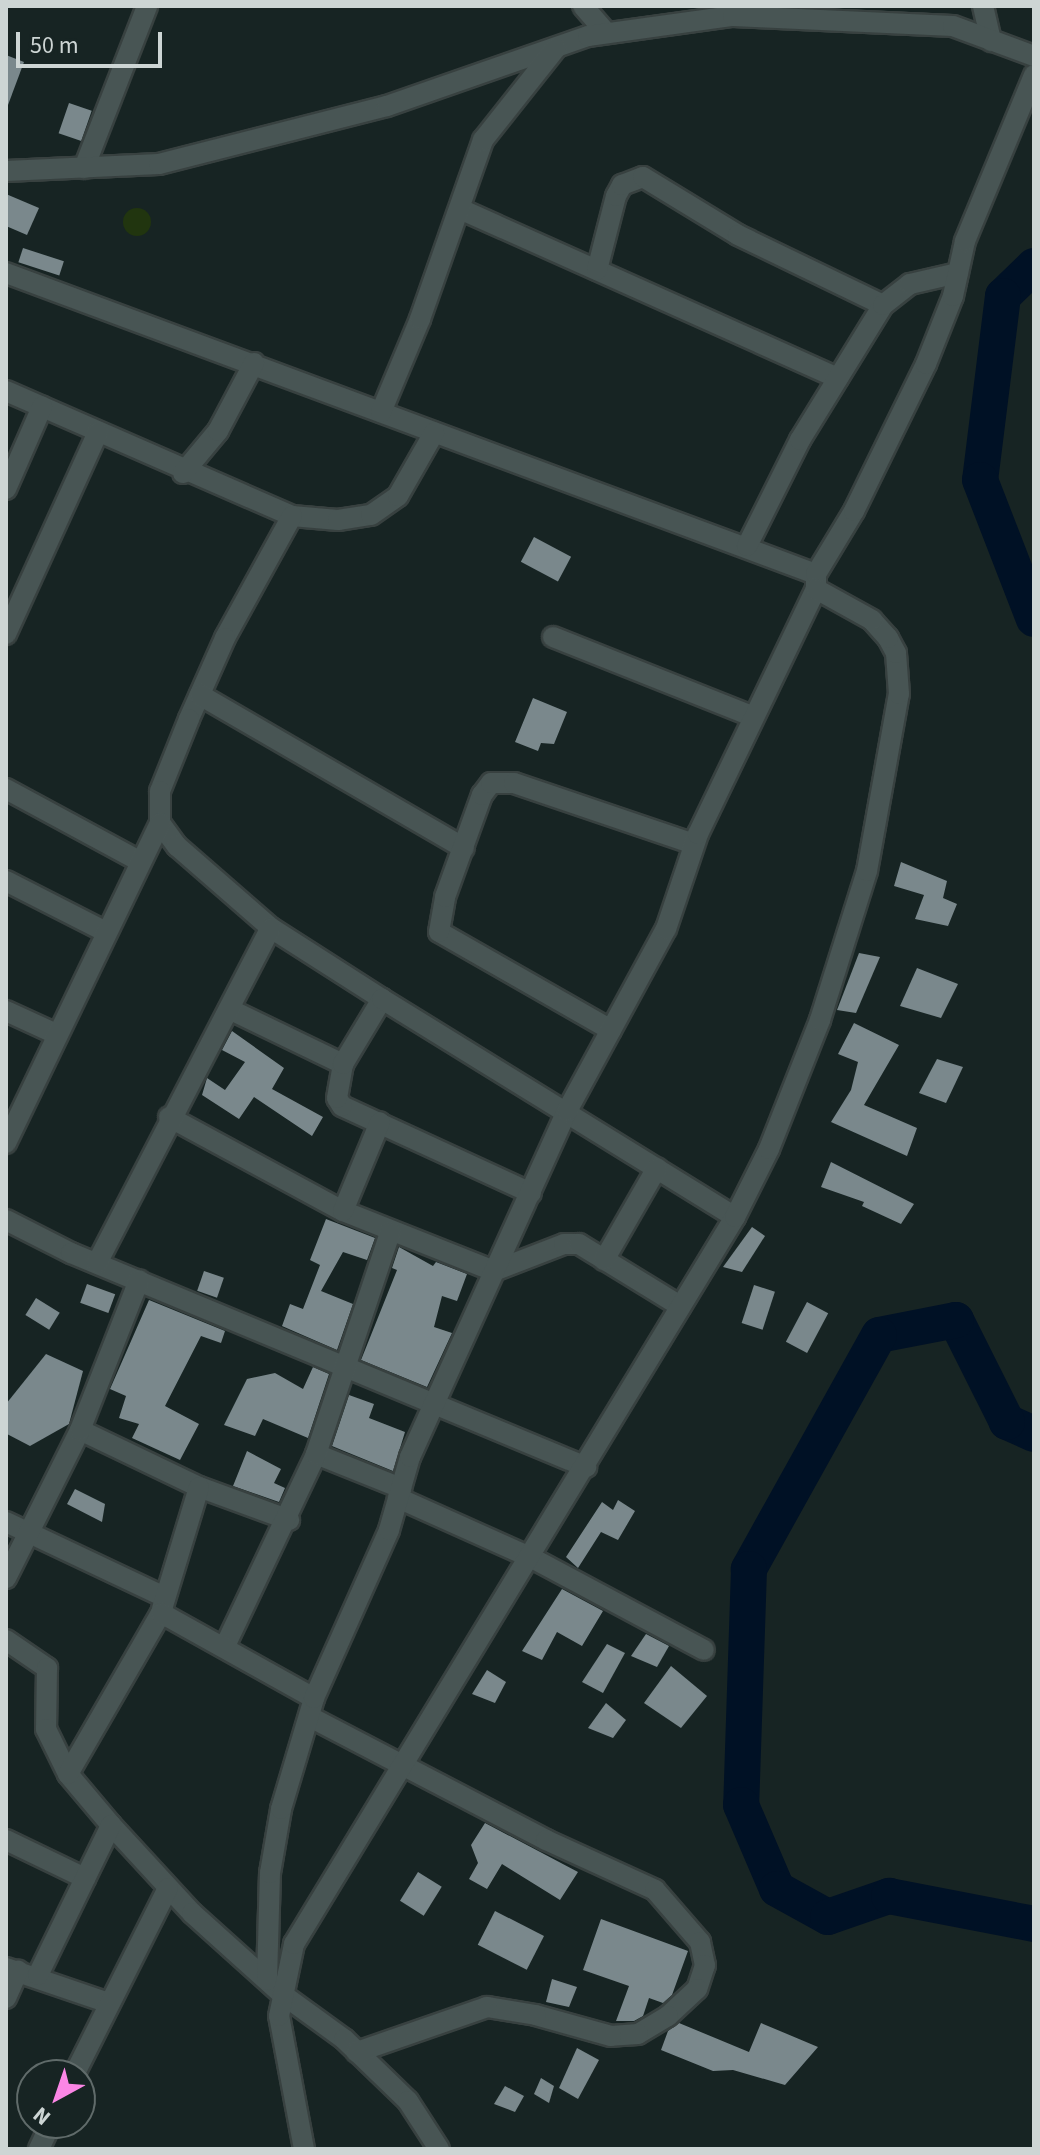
<!DOCTYPE html>
<html>
<head>
<meta charset="utf-8">
<style>
	body { margin:0 }
	#map { position:relative; width:1040px; height:2155px; overflow:hidden; background:#172423; font-family:"Source Sans 3",sans-serif }
	div>[style] { position:absolute }
	[style*='--x'] { left:calc(var(--x)*1px); top:calc(var(--y)*1px); width:calc(var(--w)*1px); rotate:calc(var(--a)*1deg) }
	.green>* { inset:0; background:#21350f }
	.round { border-radius:50% }
	.river>* { height:36px; margin:-18px; padding:0 18px; transform-origin:18px; border-radius:18px; background:#001125 }
	.building>* { inset:0; background:#7a888c; transform-origin:0 0 }
	.roads { filter:drop-shadow(2px 0 #384140) drop-shadow(-2px 0 #384140) drop-shadow(0 2px #384140) drop-shadow(0 -2px #384140) }
	.street>* { height:20px; margin:-10px; padding:0 10px; transform-origin:10px; border-radius:10px; background:#485554 }
	span { translate:-50% -50%; white-space:nowrap; text-align:center; line-height:1.15; -webkit-text-stroke:8px #172423; paint-order:stroke }
	.frame { position:absolute; inset:0; border:8px solid #cdd5d4; pointer-events:none }
	.north { position:absolute; left:16px; top:2059px; width:80px; height:80px; box-sizing:border-box; background:#172423; border:2px solid #606b6a; border-radius:50%; rotate:220deg; font-size:22px; font-weight:700; line-height:32px; text-align:center; color:#cdd5d4 }
	.north::after { content:''; display:block; margin:auto; width:28px; height:36px; background:#fb86e5; clip-path:polygon(50% 0,100% 100%,50% 72%,0 100%) }
	.scale { position:absolute; left:16px; top:32px; width:146px; height:36px; box-sizing:border-box; border:4px solid #cdd5d4; border-top:0; padding-left:10px; font-size:24px; line-height:28px; white-space:nowrap; color:#cdd5d4; -webkit-text-stroke:6px #172423; paint-order:stroke }
</style>
</head>
<body>
<div id="map">
	<div class="green">
		<i class="round" style="left:123px;top:208px;width:28px;height:28px"></i>
	</div>
	<div class="river">
		<i style="--x:1034;--y:266;--w:43;--a:135.9"></i>
		<i style="--x:1003;--y:296;--w:185;--a:97.1"></i>
		<i style="--x:980;--y:480;--w:149;--a:68.8"></i>
		<i style="--x:1034;--y:1434;--w:30;--a:-156"></i>
		<i style="--x:1007;--y:1422;--w:114;--a:-116.6"></i>
		<i style="--x:956;--y:1320;--w:78;--a:169"></i>
		<i style="--x:879;--y:1335;--w:268;--a:119.1"></i>
		<i style="--x:749;--y:1569;--w:236;--a:91.9"></i>
		<i style="--x:741;--y:1805;--w:91;--a:66.8"></i>
		<i style="--x:777;--y:1889;--w:58;--a:28.8"></i>
		<i style="--x:828;--y:1917;--w:65;--a:-19"></i>
		<i style="--x:889;--y:1896;--w:148;--a:10.9"></i>
	</div>
	<div class="building">
		<i style="clip-path:polygon(6px 55px,24px 62px,8px 105px,6px 105px)"></i>
		<i style="left:69px;top:103px;width:24px;height:32px;rotate:19deg"></i>
		<i style="clip-path:polygon(6px 194px,39px 208px,27px 235px,6px 226px)"></i>
		<i style="left:23px;top:248px;width:43px;height:15px;rotate:18deg"></i>
		<i style="left:534px;top:537px;width:42px;height:28px;rotate:28deg"></i>
		<i style="clip-path:polygon(533px 698px,567px 712px,554px 744px,541px 743px,538px 751px,515px 742px)"></i>
		<i style="clip-path:polygon(901px 862px,947px 881px,943px 898px,957px 904px,948px 926px,915px 919px,924px 895px,894px 886px)"></i>
		<i style="clip-path:polygon(859px 953px,880px 957px,856px 1013px,837px 1010px)"></i>
		<i style="clip-path:polygon(917px 968px,958px 984px,941px 1018px,900px 1006px)"></i>
		<i style="clip-path:polygon(854px 1023px,899px 1045px,864px 1105px,917px 1128px,907px 1156px,831px 1122px,851px 1090px,858px 1062px,838px 1054px)"></i>
		<i style="clip-path:polygon(232px 1031px,284px 1068px,272px 1089px,323px 1117px,312px 1136px,254px 1097px,239px 1119px,202px 1095px,207px 1078px,225px 1090px,245px 1062px,222px 1050px)"></i>
		<i style="clip-path:polygon(937px 1059px,963px 1067px,946px 1103px,919px 1093px)"></i>
		<i style="clip-path:polygon(831px 1162px,914px 1204px,901px 1224px,862px 1206px,864px 1202px,821px 1187px)"></i>
		<i style="clip-path:polygon(326px 1219px,375px 1238px,367px 1260px,343px 1252px,321px 1291px,353px 1304px,337px 1350px,282px 1326px,290px 1304px,303px 1309px,320px 1265px,310px 1260px)"></i>
		<i style="clip-path:polygon(752px 1227px,765px 1236px,742px 1272px,723px 1267px)"></i>
		<i style="clip-path:polygon(399px 1247px,433px 1266px,436px 1262px,467px 1274px,457px 1301px,442px 1296px,434px 1327px,452px 1333px,427px 1387px,361px 1360px,397px 1270px,392px 1268px)"></i>
		<i style="left:204px;top:1271px;width:21px;height:21px;rotate:19deg"></i>
		<i style="left:87px;top:1284px;width:30px;height:20px;rotate:20deg"></i>
		<i style="left:754px;top:1285px;width:22px;height:40px;rotate:18deg"></i>
		<i style="left:36px;top:1298px;width:28px;height:20px;rotate:32deg"></i>
		<i style="clip-path:polygon(149px 1300px,225px 1331px,221px 1343px,201px 1336px,165px 1406px,199px 1424px,180px 1460px,132px 1438px,139px 1424px,119px 1418px,126px 1396px,110px 1389px)"></i>
		<i style="left:807px;top:1302px;width:24px;height:45px;rotate:28deg"></i>
		<i style="clip-path:polygon(46px 1354px,83px 1371px,69px 1424px,30px 1446px,7px 1434px,6px 1404px)"></i>
		<i style="clip-path:polygon(313px 1367px,329px 1374px,308px 1438px,263px 1419px,255px 1436px,224px 1425px,247px 1379px,275px 1373px,303px 1389px)"></i>
		<i style="clip-path:polygon(349px 1395px,374px 1404px,369px 1418px,405px 1432px,393px 1471px,332px 1446px)"></i>
		<i style="clip-path:polygon(247px 1451px,281px 1469px,274px 1483px,285px 1488px,279px 1502px,233px 1486px)"></i>
		<i style="clip-path:polygon(75px 1489px,105px 1504px,102px 1522px,67px 1504px)"></i>
		<i style="clip-path:polygon(618px 1500px,635px 1511px,618px 1540px,601px 1532px,578px 1568px,566px 1557px,602px 1502px,613px 1510px)"></i>
		<i style="clip-path:polygon(562px 1589px,603px 1611px,582px 1646px,557px 1632px,542px 1660px,522px 1651px)"></i>
		<i style="clip-path:polygon(646px 1634px,669px 1646px,657px 1667px,631px 1656px)"></i>
		<i style="clip-path:polygon(607px 1644px,625px 1653px,603px 1693px,582px 1682px)"></i>
		<i style="clip-path:polygon(671px 1666px,707px 1696px,681px 1728px,644px 1703px)"></i>
		<i style="clip-path:polygon(487px 1670px,506px 1682px,495px 1703px,472px 1694px)"></i>
		<i style="clip-path:polygon(606px 1703px,626px 1720px,613px 1738px,588px 1728px)"></i>
		<i style="clip-path:polygon(485px 1823px,578px 1872px,560px 1900px,502px 1864px,487px 1889px,469px 1879px,478px 1863px,471px 1845px)"></i>
		<i style="left:418px;top:1872px;width:28px;height:34px;rotate:32deg"></i>
		<i style="left:495px;top:1911px;width:55px;height:38px;rotate:27deg"></i>
		<i style="clip-path:polygon(601px 1919px,688px 1951px,672px 1995px,663px 2003px,649px 1998px,643px 2016px,634px 2021px,616px 2021px,629px 1986px,583px 1970px)"></i>
		<i style="clip-path:polygon(552px 1979px,577px 1987px,569px 2007px,546px 2002px)"></i>
		<i style="clip-path:polygon(679px 2023px,749px 2052px,761px 2023px,818px 2047px,785px 2085px,733px 2070px,713px 2071px,661px 2050px,668px 2031px)"></i>
		<i style="clip-path:polygon(577px 2048px,599px 2060px,578px 2099px,559px 2088px)"></i>
		<i style="clip-path:polygon(541px 2078px,554px 2086px,549px 2103px,534px 2094px)"></i>
		<i style="clip-path:polygon(505px 2086px,524px 2096px,515px 2112px,494px 2104px)"></i>
	</div>
	<div class="roads">
		<div class="street">
			<i style="--x:583;--y:6;--w:35;--a:49"></i>
			<i style="--x:983;--y:6;--w:36;--a:77"></i>
			<i style="--x:84;--y:168;--w:174;--a:-68.7"></i>
			<i style="--x:6;--y:171;--w:153;--a:-2.6"></i>
			<i style="--x:159;--y:164;--w:235;--a:-14.3"></i>
			<i style="--x:387;--y:106;--w:213;--a:-19.2"></i>
			<i style="--x:588;--y:36;--w:146;--a:-7.9"></i>
			<i style="--x:733;--y:16;--w:220;--a:2.6"></i>
			<i style="--x:953;--y:26;--w:86;--a:20.3"></i>
			<i style="--x:460;--y:209;--w:414;--a:24.1"></i>
			<i style="--x:597;--y:270;--w:76;--a:-75.6"></i>
			<i style="--x:616;--y:196;--w:13;--a:-61"></i>
			<i style="--x:622;--y:185;--w:22;--a:-21"></i>
			<i style="--x:643;--y:177;--w:111;--a:31.4"></i>
			<i style="--x:738;--y:235;--w:161;--a:25.8"></i>
			<i style="--x:6;--y:273;--w:864;--a:20.39"></i>
			<i style="--x:6;--y:391;--w:312;--a:23.6"></i>
			<i style="--x:292;--y:516;--w:46;--a:5"></i>
			<i style="--x:338;--y:520;--w:33;--a:-9"></i>
			<i style="--x:371;--y:515;--w:33;--a:-35"></i>
			<i style="--x:398;--y:496;--w:73;--a:-60.3"></i>
			<i style="--x:381;--y:412;--w:101;--a:-67.2"></i>
			<i style="--x:420;--y:319;--w:190;--a:-70.6"></i>
			<i style="--x:483;--y:140;--w:117;--a:-51.6"></i>
			<i style="--x:183;--y:473;--w:55;--a:-50.2"></i>
			<i style="--x:218;--y:431;--w:77;--a:-62.1"></i>
			<i style="--x:6;--y:489;--w:90;--a:-66.3"></i>
			<i style="--x:292;--y:516;--w:139;--a:118.8"></i>
			<i style="--x:225;--y:638;--w:89;--a:114"></i>
			<i style="--x:189;--y:719;--w:78;--a:111.9"></i>
			<i style="--x:160;--y:791;--w:32;--a:90"></i>
			<i style="--x:160;--y:823;--w:29;--a:54"></i>
			<i style="--x:177;--y:846;--w:125;--a:41.1"></i>
			<i style="--x:271;--y:928;--w:132;--a:32.6"></i>
			<i style="--x:747;--y:546;--w:119;--a:-63.4"></i>
			<i style="--x:800;--y:440;--w:158;--a:-58.4"></i>
			<i style="--x:883;--y:305;--w:34;--a:-38"></i>
			<i style="--x:910;--y:284;--w:49;--a:-12.9"></i>
			<i style="--x:6;--y:634;--w:222;--a:-65.5"></i>
			<i style="--x:553;--y:637;--w:214;--a:21.7"></i>
			<i style="--x:200;--y:695;--w:305;--a:30.1"></i>
			<i style="--x:6;--y:789;--w:153;--a:28.4"></i>
			<i style="--x:6;--y:881;--w:112;--a:27"></i>
			<i style="--x:229;--y:1009;--w:127;--a:25.8"></i>
			<i style="--x:6;--y:1011;--w:55;--a:24.7"></i>
			<i style="--x:611;--y:1030;--w:198;--a:-150.3"></i>
			<i style="--x:439;--y:932;--w:36;--a:-80"></i>
			<i style="--x:445;--y:897;--w:109;--a:-70.1"></i>
			<i style="--x:482;--y:795;--w:15;--a:-53"></i>
			<i style="--x:491;--y:783;--w:23;--a:0"></i>
			<i style="--x:514;--y:783;--w:190;--a:18.7"></i>
			<i style="--x:169;--y:1117;--w:198;--a:28.4"></i>
			<i style="--x:343;--y:1211;--w:162;--a:21.7"></i>
			<i style="--x:494;--y:1271;--w:75;--a:-21.1"></i>
			<i style="--x:564;--y:1244;--w:15;--a:0"></i>
			<i style="--x:579;--y:1244;--w:119;--a:31.5"></i>
			<i style="--x:6;--y:1143;--w:355;--a:-64.3"></i>
			<i style="--x:531;--y:1193;--w:208;--a:-155.3"></i>
			<i style="--x:342;--y:1106;--w:9;--a:-122"></i>
			<i style="--x:337;--y:1098;--w:35;--a:-80"></i>
			<i style="--x:343;--y:1064;--w:76;--a:-59"></i>
			<i style="--x:382;--y:999;--w:415;--a:31.7"></i>
			<i style="--x:343;--y:1211;--w:96;--a:-67.4"></i>
			<i style="--x:6;--y:1220;--w:73;--a:26.9"></i>
			<i style="--x:71;--y:1253;--w:558;--a:22.56"></i>
			<i style="--x:604;--y:1260;--w:106;--a:-60.1"></i>
			<i style="--x:97;--y:1263;--w:377;--a:-62.6"></i>
			<i style="--x:80;--y:1430;--w:132;--a:25.6"></i>
			<i style="--x:199;--y:1487;--w:96;--a:20.1"></i>
			<i style="--x:316;--y:1454;--w:92;--a:21.8"></i>
			<i style="--x:398;--y:1498;--w:145;--a:24.1"></i>
			<i style="--x:530;--y:1557;--w:197;--a:28.1"></i>
			<i style="--x:6;--y:1522;--w:176;--a:25.3"></i>
			<i style="--x:6;--y:1578;--w:165;--a:-63.4"></i>
			<i style="--x:80;--y:1430;--w:161;--a:-68.5"></i>
			<i style="--x:162;--y:1609;--w:127;--a:-73.1"></i>
			<i style="--x:6;--y:1640;--w:50;--a:34.3"></i>
			<i style="--x:47;--y:1668;--w:61;--a:90.9"></i>
			<i style="--x:46;--y:1729;--w:50;--a:63.9"></i>
			<i style="--x:68;--y:1774;--w:67;--a:49.9"></i>
			<i style="--x:111;--y:1825;--w:120;--a:47.4"></i>
			<i style="--x:192;--y:1913;--w:121;--a:42"></i>
			<i style="--x:282;--y:1994;--w:77;--a:36"></i>
			<i style="--x:344;--y:2039;--w:89;--a:44.1"></i>
			<i style="--x:408;--y:2101;--w:57;--a:57.1"></i>
			<i style="--x:225;--y:1646;--w:212;--a:-64.6"></i>
			<i style="--x:316;--y:1454;--w:233;--a:-71.5"></i>
			<i style="--x:312;--y:1718;--w:264;--a:27.5"></i>
			<i style="--x:546;--y:1840;--w:120;--a:24.6"></i>
			<i style="--x:655;--y:1890;--w:69;--a:49.1"></i>
			<i style="--x:700;--y:1942;--w:24;--a:78"></i>
			<i style="--x:705;--y:1965;--w:25;--a:108"></i>
			<i style="--x:697;--y:1989;--w:40;--a:137"></i>
			<i style="--x:668;--y:2016;--w:35;--a:149"></i>
			<i style="--x:638;--y:2034;--w:27;--a:176"></i>
			<i style="--x:611;--y:2036;--w:78;--a:-164.4"></i>
			<i style="--x:536;--y:2015;--w:50;--a:-170.7"></i>
			<i style="--x:487;--y:2007;--w:138;--a:160.9"></i>
			<i style="--x:68;--y:1774;--w:186;--a:-60"></i>
			<i style="--x:161;--y:1613;--w:175;--a:29.1"></i>
			<i style="--x:6;--y:1840;--w:88;--a:25.7"></i>
			<i style="--x:6;--y:1968;--w:109;--a:18.8"></i>
			<i style="--x:38;--y:1975;--w:167;--a:-64"></i>
			<i style="--x:267;--y:1980;--w:107;--a:-88.4"></i>
			<i style="--x:270;--y:1873;--w:65;--a:-80.2"></i>
			<i style="--x:281;--y:1809;--w:116;--a:-73.4"></i>
			<i style="--x:314;--y:1698;--w:184;--a:-65.9"></i>
			<i style="--x:389;--y:1530;--w:76;--a:-74"></i>
			<i style="--x:410;--y:1457;--w:380;--a:-65.6"></i>
			<i style="--x:567;--y:1111;--w:207;--a:-61.5"></i>
			<i style="--x:666;--y:929;--w:100;--a:-71.4"></i>
			<i style="--x:698;--y:834;--w:272;--a:-64.3"></i>
			<i style="--x:816;--y:589;--w:15;--a:-90"></i>
			<i style="--x:816;--y:574;--w:74;--a:-58.9"></i>
			<i style="--x:854;--y:511;--w:164;--a:-63.9"></i>
			<i style="--x:926;--y:364;--w:73;--a:-68.3"></i>
			<i style="--x:953;--y:296;--w:56;--a:-77.7"></i>
			<i style="--x:965;--y:241;--w:180;--a:-67.4"></i>
			<i style="--x:6;--y:1998;--w:30;--a:-66"></i>
			<i style="--x:74;--y:2075;--w:209;--a:-63.3"></i>
			<i style="--x:39;--y:2149;--w:29;--a:-65"></i>
			<i style="--x:304;--y:2149;--w:135;--a:-100.6"></i>
			<i style="--x:279;--y:2016;--w:74;--a:-78.2"></i>
			<i style="--x:294;--y:1944;--w:850;--a:-58.76"></i>
			<i style="--x:735;--y:1217;--w:76;--a:-63.4"></i>
			<i style="--x:769;--y:1149;--w:139;--a:-68.4"></i>
			<i style="--x:820;--y:1020;--w:156;--a:-72.5"></i>
			<i style="--x:867;--y:871;--w:180;--a:-79.8"></i>
			<i style="--x:899;--y:694;--w:41;--a:-94.2"></i>
			<i style="--x:896;--y:653;--w:17;--a:-118"></i>
			<i style="--x:888;--y:638;--w:24;--a:-132"></i>
			<i style="--x:872;--y:620;--w:64;--a:-151"></i>
		</div>
	</div>
	<div class="frame"></div>
	<div class="north">N</div>
	<div class="scale">50 m</div>
</div>
</body>
</html>
